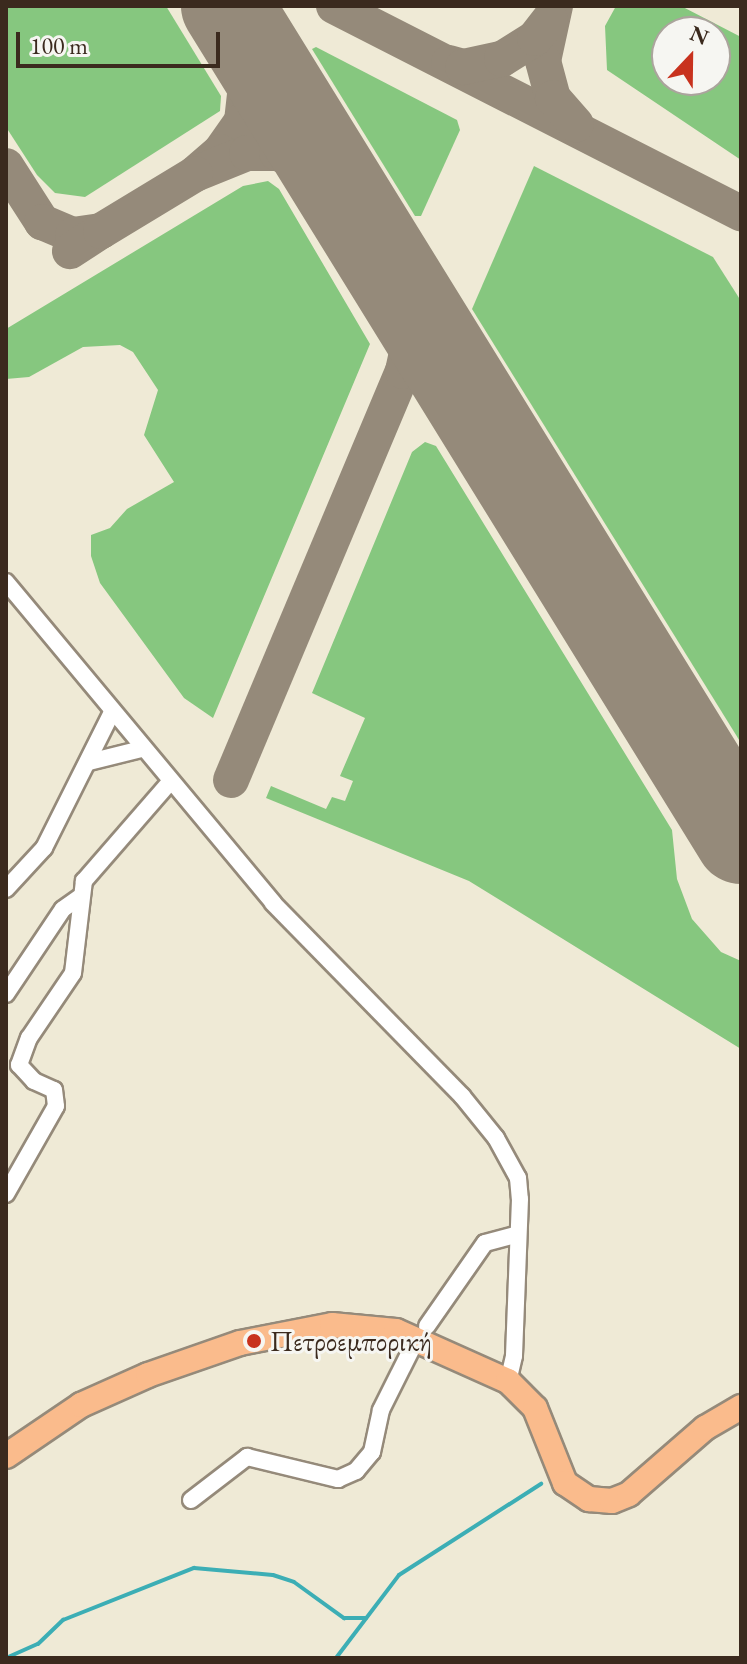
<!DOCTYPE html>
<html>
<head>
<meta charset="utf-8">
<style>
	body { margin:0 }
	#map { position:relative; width:747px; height:1664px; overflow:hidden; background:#efead6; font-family:"EB Garamond",serif }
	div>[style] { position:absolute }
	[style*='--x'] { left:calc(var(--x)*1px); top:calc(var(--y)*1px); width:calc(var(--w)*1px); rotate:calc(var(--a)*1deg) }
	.green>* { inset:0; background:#86c77f }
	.stream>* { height:4px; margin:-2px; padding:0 2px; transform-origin:2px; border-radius:2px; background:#3caeb5 }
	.taxiway>* { height:36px; margin:-18px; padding:0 18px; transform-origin:18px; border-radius:18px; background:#958a7a }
	.runway>* { height:92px; margin:-46px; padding:0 46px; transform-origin:46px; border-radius:46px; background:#958a7a }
	.roads { filter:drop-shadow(2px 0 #958a7a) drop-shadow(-2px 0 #958a7a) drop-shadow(0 2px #958a7a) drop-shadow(0 -2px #958a7a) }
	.street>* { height:16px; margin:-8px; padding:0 8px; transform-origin:8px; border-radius:8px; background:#fff }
	.primary>* { height:24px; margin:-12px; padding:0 12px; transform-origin:12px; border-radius:12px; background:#fabb8c }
	.dots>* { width:22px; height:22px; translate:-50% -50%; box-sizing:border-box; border:4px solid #f6f6f2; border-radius:50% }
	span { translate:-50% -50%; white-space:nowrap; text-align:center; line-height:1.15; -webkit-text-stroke:6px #f6f6f2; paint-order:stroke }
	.poi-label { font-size:28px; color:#3b2a1e }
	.left { translate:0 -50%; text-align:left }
	.frame { position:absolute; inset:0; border:8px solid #3b2a1e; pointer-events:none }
	.north { position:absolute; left:651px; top:16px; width:80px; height:80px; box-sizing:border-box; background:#f6f6f2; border:2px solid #aba49d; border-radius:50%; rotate:22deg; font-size:22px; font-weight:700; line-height:32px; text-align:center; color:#3b2a1e }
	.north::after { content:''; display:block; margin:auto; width:28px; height:36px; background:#c8321e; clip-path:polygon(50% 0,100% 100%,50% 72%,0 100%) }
	.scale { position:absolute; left:16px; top:32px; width:204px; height:36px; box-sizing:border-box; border:4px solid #3b2a1e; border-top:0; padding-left:10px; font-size:24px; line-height:28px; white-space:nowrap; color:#3b2a1e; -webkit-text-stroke:6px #f6f6f2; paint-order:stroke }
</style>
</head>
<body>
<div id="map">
	<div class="green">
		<i style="clip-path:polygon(6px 6px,166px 6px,221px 96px,220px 111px,85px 197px,55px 193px,37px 175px,6px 127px)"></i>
		<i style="clip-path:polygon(evenodd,616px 6px,681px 6px,741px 37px,741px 160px,607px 70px,605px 26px,616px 6px,667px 32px,715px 32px,715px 80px,667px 80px,667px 32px)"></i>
		<i style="clip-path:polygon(316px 47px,457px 120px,460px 130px,421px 216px,415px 216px,312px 49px)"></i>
		<i style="clip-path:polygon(534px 166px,713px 257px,741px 301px,741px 743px,472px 309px)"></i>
		<i style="clip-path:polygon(268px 181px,279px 189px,370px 344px,213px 718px,184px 698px,100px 583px,91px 556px,91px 535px,110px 528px,127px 509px,174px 482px,144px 435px,158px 390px,133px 352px,120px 345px,83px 347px,29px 377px,6px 379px,6px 329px,243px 186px)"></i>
		<i style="clip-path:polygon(425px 442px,436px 446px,672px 830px,677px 879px,692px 919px,721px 952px,741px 961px,741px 1049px,469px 881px,266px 798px,271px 786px,326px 809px,332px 797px,345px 801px,353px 781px,340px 776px,365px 718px,312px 693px,412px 452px)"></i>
	</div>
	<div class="stream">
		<i style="--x:6;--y:1658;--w:35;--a:-24"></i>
		<i style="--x:38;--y:1644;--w:35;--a:-44"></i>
		<i style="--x:63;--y:1620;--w:141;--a:-21.7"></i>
		<i style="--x:194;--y:1568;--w:79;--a:5.1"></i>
		<i style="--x:273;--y:1575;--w:22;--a:18"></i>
		<i style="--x:294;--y:1582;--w:62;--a:35.8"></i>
		<i style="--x:344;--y:1618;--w:22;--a:0"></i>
		<i style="--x:336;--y:1658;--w:104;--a:-52.8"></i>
		<i style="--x:399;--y:1575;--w:169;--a:-32.7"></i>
	</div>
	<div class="taxiway">
		<i style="--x:334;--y:6;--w:457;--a:27"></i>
		<i style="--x:555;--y:6;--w:56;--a:102.3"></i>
		<i style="--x:543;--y:61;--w:38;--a:75"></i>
		<i style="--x:553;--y:98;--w:35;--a:49"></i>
		<i style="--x:240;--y:27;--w:33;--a:74"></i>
		<i style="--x:249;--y:59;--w:62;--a:96.4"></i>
		<i style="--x:242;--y:121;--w:38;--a:125"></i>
		<i style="--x:220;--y:152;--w:33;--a:139"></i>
		<i style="--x:195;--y:174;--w:56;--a:-22"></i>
		<i style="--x:247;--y:153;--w:30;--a:0"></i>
		<i style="--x:277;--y:153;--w:30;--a:21"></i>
		<i style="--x:305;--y:164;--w:46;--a:37.1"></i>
		<i style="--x:449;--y:63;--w:15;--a:16"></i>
		<i style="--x:463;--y:67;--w:40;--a:-12"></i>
		<i style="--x:502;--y:59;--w:39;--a:-32"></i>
		<i style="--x:535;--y:38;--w:24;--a:-52"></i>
		<i style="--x:6;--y:166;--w:67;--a:57.3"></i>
		<i style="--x:42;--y:222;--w:34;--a:23"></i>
		<i style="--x:73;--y:235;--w:28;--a:-8"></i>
		<i style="--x:101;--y:231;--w:37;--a:147"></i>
		<i style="--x:101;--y:231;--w:110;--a:-31.2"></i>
		<i style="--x:231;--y:780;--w:444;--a:-67.2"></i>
		<i style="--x:403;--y:371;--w:47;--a:-77.7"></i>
		<i style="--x:413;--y:325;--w:42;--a:-109.3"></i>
		<i style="--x:733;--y:826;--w:9;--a:32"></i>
	</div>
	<div class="runway">
		<i style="--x:227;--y:6;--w:978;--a:58.29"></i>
	</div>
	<div class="roads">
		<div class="street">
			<i style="--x:6;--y:582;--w:418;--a:50.2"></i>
			<i style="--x:273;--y:903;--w:270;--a:45.6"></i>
			<i style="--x:462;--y:1096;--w:54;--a:51"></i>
			<i style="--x:496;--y:1138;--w:46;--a:61.2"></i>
			<i style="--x:518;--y:1178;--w:21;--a:85"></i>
			<i style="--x:520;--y:1199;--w:157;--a:92.2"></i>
			<i style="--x:514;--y:1356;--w:26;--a:103"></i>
			<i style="--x:89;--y:762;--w:54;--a:-14"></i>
			<i style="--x:6;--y:889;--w:56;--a:-47.2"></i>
			<i style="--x:44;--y:848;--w:152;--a:-63.4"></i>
			<i style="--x:6;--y:994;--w:102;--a:-56.2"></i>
			<i style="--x:63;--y:909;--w:19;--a:-35"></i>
			<i style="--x:6;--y:1194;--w:101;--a:-60.4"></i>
			<i style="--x:56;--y:1106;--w:16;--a:-97"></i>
			<i style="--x:54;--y:1090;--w:22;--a:-156"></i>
			<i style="--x:34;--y:1081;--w:22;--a:-133"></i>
			<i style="--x:19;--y:1065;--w:29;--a:-70"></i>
			<i style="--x:29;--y:1038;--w:78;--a:-55.9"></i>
			<i style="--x:73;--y:973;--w:93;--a:-83.2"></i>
			<i style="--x:84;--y:881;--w:131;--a:-49"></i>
			<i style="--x:427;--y:1326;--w:101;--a:-55.1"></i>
			<i style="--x:485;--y:1243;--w:34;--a:-15"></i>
			<i style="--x:191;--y:1500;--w:71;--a:-37.5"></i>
			<i style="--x:247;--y:1457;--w:94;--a:13.6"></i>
			<i style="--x:338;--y:1479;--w:20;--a:-24"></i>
			<i style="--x:356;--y:1471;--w:25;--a:-50"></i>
			<i style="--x:372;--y:1452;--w:43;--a:-77.9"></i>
			<i style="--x:381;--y:1410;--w:67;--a:-63.4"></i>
		</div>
		<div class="primary">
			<i style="--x:6;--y:1456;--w:91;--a:-34.2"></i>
			<i style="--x:81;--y:1405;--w:73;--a:-24.1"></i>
			<i style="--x:148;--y:1375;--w:97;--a:-19.2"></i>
			<i style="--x:240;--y:1343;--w:94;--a:-11.1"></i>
			<i style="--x:332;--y:1325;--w:64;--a:5.4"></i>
			<i style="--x:396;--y:1331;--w:123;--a:24.1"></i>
			<i style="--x:508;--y:1381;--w:38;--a:45"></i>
			<i style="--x:535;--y:1408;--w:81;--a:68.2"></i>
			<i style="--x:565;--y:1483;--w:29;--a:34"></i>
			<i style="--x:589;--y:1499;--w:23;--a:5"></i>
			<i style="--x:612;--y:1501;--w:18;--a:-22"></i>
			<i style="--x:629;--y:1494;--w:101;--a:-41"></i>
			<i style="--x:705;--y:1428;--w:42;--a:-30.3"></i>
		</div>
	</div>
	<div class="dots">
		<i style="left:254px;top:1341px;background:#c8321e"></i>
	</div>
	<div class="poi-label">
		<span class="left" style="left:270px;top:1341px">Πετροεμπορική</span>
	</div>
	<div class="frame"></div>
	<div class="north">N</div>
	<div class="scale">100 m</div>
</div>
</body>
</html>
